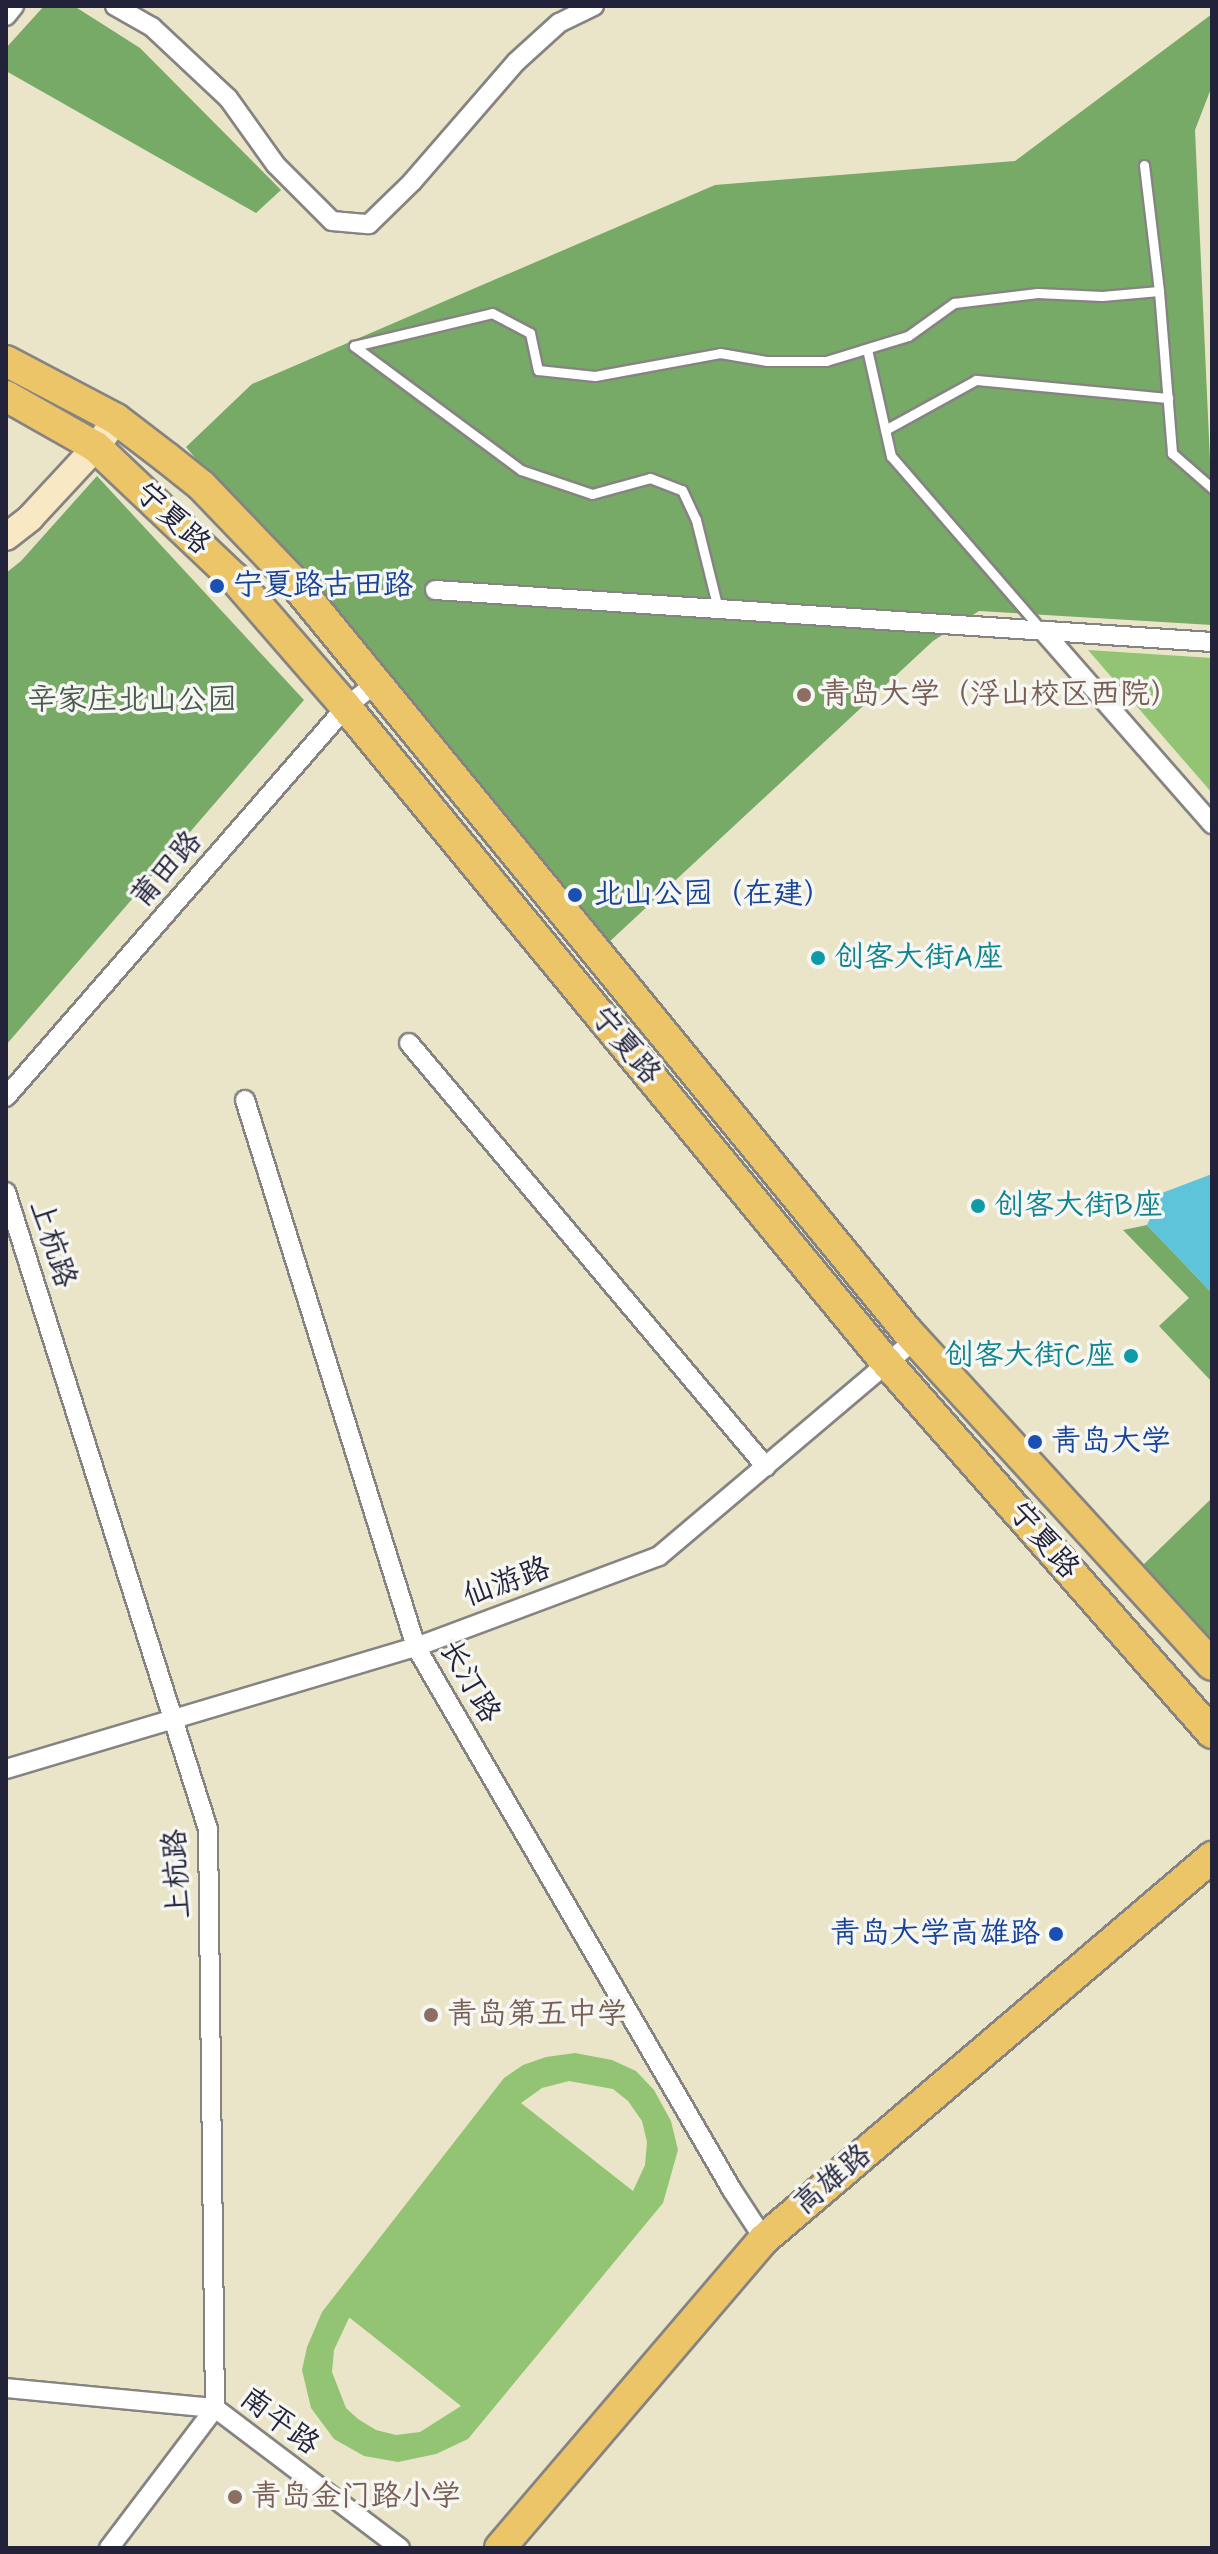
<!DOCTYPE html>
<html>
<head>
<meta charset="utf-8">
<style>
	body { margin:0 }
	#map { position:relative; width:1218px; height:2554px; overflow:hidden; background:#eae5c8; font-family:Mynerve,"LXGW WenKai TC",sans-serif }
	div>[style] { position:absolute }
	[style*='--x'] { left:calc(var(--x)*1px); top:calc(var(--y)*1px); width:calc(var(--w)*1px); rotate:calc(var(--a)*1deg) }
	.green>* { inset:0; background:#93c474 }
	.forest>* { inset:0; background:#76aa66 }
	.water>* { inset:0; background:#5dc4da }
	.roads { filter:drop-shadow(2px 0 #868482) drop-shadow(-2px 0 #868482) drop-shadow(0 2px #868482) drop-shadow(0 -2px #868482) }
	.lane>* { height:9px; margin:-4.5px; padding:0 4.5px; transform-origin:4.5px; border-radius:4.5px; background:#fff }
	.street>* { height:18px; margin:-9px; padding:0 9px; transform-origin:9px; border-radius:9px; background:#fff }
	.secondary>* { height:26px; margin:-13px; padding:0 13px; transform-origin:13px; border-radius:13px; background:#f8e8c3 }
	.primary>* { height:30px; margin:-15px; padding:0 15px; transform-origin:15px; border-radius:15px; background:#edc569 }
	.dots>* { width:22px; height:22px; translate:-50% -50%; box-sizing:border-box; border:4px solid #f6f6f2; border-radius:50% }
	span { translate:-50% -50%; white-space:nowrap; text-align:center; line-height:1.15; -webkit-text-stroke:7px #f6f6f2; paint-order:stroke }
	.street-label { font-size:30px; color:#22223b }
	.transit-label { font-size:30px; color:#164399 }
	.left { translate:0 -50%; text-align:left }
	.right { translate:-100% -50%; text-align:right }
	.education-label { font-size:30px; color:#785e54 }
	.park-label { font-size:30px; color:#4a5b4f }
	.culture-label { font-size:30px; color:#0d838f }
	.frame { position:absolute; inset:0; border:8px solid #22223b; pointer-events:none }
</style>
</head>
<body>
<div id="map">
	<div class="green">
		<i style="clip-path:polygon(1088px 650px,1212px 658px,1212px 793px)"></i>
		<i style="clip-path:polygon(evenodd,575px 2053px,612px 2060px,636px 2071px,654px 2090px,671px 2121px,678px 2150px,663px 2203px,468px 2439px,436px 2454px,398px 2462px,364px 2456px,334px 2439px,311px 2408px,302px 2370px,307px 2347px,322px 2312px,504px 2078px,523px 2065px,546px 2057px,575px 2053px,569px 2081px,613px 2089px,628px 2101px,642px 2121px,647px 2142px,645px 2165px,633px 2191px,521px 2103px,542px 2088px,569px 2081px,575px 2053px,349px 2318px,350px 2318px,461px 2406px,420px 2432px,396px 2435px,376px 2430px,358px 2419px,346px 2408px,332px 2372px,334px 2350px,349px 2318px)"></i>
	</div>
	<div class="forest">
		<i style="clip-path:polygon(44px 6px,74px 6px,140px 48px,281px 190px,256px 213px,6px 71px,6px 48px)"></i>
		<i style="clip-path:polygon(1212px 14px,1212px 86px,1195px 130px,1212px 504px,1212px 625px,979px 611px,933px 641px,608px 943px,186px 447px,252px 384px,715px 185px,1015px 161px)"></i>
		<i style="clip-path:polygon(97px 476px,304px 700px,6px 1045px,6px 573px,21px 561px)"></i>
		<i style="clip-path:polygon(1147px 1225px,1212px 1293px,1212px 1382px,1159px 1326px,1189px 1298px,1123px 1230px)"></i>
		<i style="clip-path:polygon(1212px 1498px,1212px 1640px,1142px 1566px)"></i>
	</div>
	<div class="water">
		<i style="clip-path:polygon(1212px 1174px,1212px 1293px,1147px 1225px,1162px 1193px)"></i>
	</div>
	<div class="roads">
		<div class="lane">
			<i style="--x:1144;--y:165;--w:127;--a:83.2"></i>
			<i style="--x:1159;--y:291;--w:163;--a:85.4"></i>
			<i style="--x:1172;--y:453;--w:53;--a:41.2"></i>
			<i style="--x:354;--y:346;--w:142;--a:-13.4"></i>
			<i style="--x:492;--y:313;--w:43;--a:27.8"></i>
			<i style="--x:530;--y:333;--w:38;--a:78"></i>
			<i style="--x:538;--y:370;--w:57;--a:6"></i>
			<i style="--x:595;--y:376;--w:127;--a:-10.4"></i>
			<i style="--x:720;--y:353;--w:48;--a:9.7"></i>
			<i style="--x:767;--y:361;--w:59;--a:0"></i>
			<i style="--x:826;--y:361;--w:86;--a:-17"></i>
			<i style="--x:908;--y:336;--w:57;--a:-35.7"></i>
			<i style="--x:954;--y:303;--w:84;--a:-6.9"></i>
			<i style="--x:1037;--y:293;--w:65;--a:2.6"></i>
			<i style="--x:1102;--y:296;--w:57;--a:-5"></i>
			<i style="--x:354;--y:346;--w:208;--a:36.6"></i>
			<i style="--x:521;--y:470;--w:75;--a:18.7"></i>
			<i style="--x:592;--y:494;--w:60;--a:-15.4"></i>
			<i style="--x:650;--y:478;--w:34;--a:21"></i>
			<i style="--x:682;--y:490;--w:33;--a:65"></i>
			<i style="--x:696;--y:520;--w:92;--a:76.1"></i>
			<i style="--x:867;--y:349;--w:110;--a:77.4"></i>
			<i style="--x:891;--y:456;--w:228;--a:49.1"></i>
			<i style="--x:885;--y:430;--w:104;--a:-28.8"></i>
			<i style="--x:976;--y:380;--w:193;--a:5.4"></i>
		</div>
		<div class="street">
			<i style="--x:115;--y:6;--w:43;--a:29.6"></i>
			<i style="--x:152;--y:27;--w:104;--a:43.1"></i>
			<i style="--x:228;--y:98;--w:82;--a:54.4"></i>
			<i style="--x:276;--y:165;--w:79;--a:45"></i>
			<i style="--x:332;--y:221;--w:37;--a:5"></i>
			<i style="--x:369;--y:224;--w:60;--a:-44.3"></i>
			<i style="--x:412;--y:182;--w:159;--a:-49.1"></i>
			<i style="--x:516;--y:62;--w:58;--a:-42.2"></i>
			<i style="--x:559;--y:23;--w:39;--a:-26"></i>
			<i style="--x:6;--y:16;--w:13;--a:-51"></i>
			<i style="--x:435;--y:590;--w:779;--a:3.83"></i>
			<i style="--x:1043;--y:631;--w:257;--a:48.8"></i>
			<i style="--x:409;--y:1043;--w:554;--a:49.9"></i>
			<i style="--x:6;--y:1097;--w:517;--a:-48.92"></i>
			<i style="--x:346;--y:707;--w:36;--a:-39"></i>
			<i style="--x:245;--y:1100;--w:573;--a:72.64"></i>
			<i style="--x:416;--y:1647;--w:628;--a:59.8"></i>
			<i style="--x:732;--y:2190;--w:59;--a:56.9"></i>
			<i style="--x:6;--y:1192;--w:668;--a:72.41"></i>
			<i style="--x:208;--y:1829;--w:579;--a:89.31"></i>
			<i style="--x:215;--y:2408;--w:176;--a:127.1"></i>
			<i style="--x:6;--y:1769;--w:428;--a:-16.6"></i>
			<i style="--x:416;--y:1647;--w:259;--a:-20.5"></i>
			<i style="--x:659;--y:1556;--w:335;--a:-40.2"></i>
			<i style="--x:6;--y:2388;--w:210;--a:5.5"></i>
			<i style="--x:215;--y:2408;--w:232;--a:37.1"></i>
		</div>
		<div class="secondary">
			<i style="--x:6;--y:537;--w:31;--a:-38"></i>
			<i style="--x:30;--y:518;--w:97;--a:-47.1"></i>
			<i style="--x:96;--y:447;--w:34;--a:-54"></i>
		</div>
		<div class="primary">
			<i style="--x:6;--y:361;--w:124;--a:27.8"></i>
			<i style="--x:116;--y:419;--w:64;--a:37.4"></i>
			<i style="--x:167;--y:458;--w:43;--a:38.5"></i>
			<i style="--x:201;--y:485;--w:130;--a:46.2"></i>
			<i style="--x:291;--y:579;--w:972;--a:50.68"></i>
			<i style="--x:907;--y:1331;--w:452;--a:47.6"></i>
			<i style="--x:6;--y:396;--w:103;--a:29.5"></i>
			<i style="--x:96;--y:447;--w:190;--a:43.5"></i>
			<i style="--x:234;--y:578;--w:171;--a:49"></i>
			<i style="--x:346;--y:707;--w:840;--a:50.51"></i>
			<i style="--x:880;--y:1355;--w:503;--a:48.71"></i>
			<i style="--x:500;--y:2548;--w:406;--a:-49.5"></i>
			<i style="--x:764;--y:2239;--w:589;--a:-40.45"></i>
		</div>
	</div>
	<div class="dots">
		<i style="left:217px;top:586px;background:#1a4fb4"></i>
		<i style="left:804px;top:695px;background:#8d6e63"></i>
		<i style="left:575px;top:895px;background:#1a4fb4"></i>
		<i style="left:818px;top:958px;background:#0f9aa8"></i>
		<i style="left:978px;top:1206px;background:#0f9aa8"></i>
		<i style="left:1131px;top:1356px;background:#0f9aa8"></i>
		<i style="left:1035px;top:1442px;background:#1a4fb4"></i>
		<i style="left:1056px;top:1934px;background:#1a4fb4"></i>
		<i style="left:431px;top:2015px;background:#8d6e63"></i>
		<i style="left:235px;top:2497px;background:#8d6e63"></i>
	</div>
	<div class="street-label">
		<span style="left:172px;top:519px;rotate:43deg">宁夏路</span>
		<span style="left:167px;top:870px;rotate:-49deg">莆田路</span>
		<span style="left:625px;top:1046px;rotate:50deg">宁夏路</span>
		<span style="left:52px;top:1244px;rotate:72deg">上杭路</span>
		<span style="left:1043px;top:1541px;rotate:49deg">宁夏路</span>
		<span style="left:507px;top:1583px;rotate:-20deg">仙游路</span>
		<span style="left:469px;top:1682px;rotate:60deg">长汀路</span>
		<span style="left:178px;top:1874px;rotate:-93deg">上杭路</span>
		<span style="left:833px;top:2180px;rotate:-40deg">高雄路</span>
		<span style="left:279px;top:2422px;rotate:37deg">南平路</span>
	</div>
	<div class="transit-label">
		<span class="left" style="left:233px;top:586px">宁夏路古田路</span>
		<span class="left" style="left:593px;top:895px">北山公园（在建）</span>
		<span class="left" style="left:1051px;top:1442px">青岛大学</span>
		<span class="right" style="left:1040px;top:1934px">青岛大学高雄路</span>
	</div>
	<div class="education-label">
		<span class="left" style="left:820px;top:695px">青岛大学（浮山校区西院）</span>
		<span class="left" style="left:447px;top:2015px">青岛第五中学</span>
		<span class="left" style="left:251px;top:2497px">青岛金门路小学</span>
	</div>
	<div class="park-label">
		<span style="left:132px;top:701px">辛家庄北山公园</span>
	</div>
	<div class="culture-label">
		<span class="left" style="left:834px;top:958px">创客大街A座</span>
		<span class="left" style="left:994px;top:1206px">创客大街B座</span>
		<span class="right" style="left:1115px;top:1356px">创客大街C座</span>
	</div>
	<div class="frame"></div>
</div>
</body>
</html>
